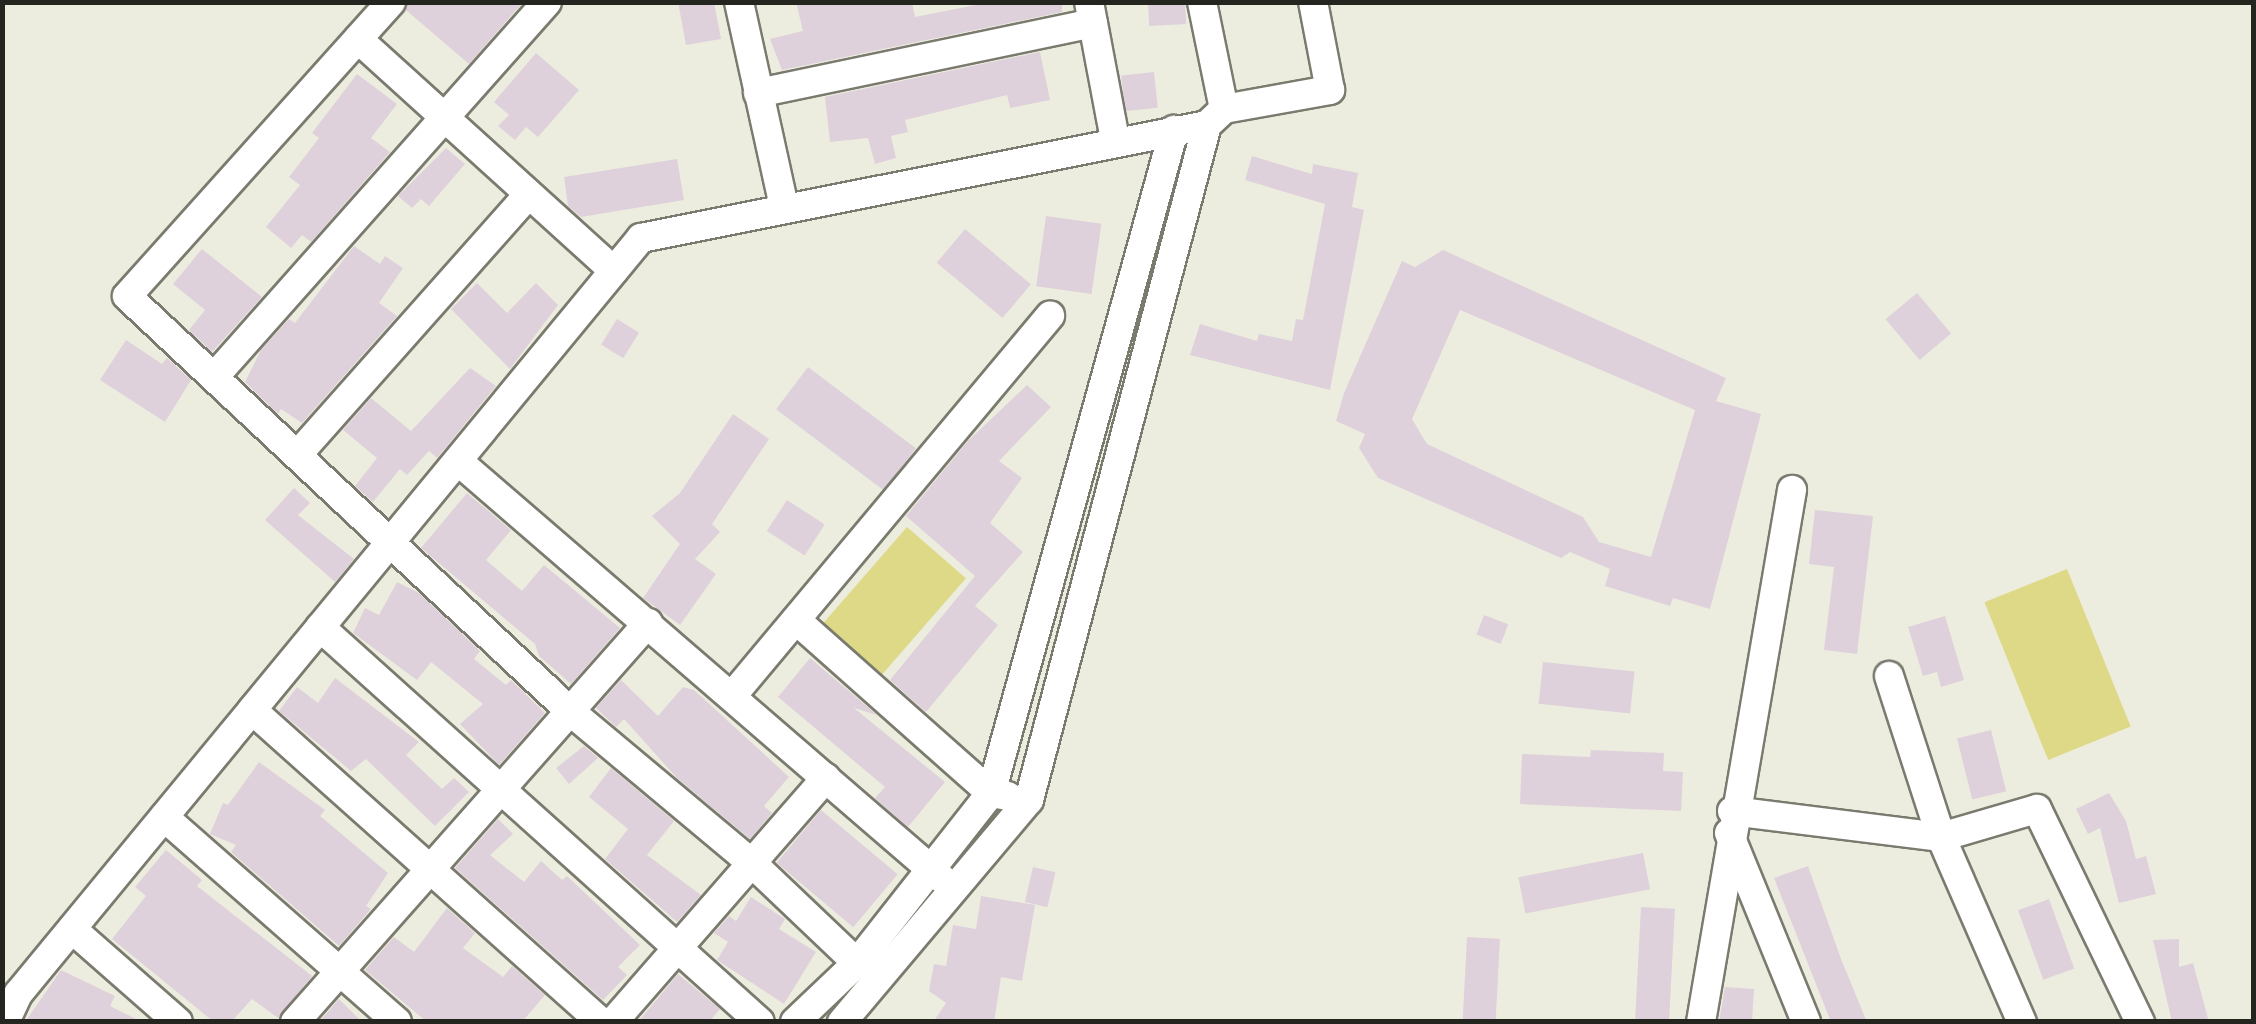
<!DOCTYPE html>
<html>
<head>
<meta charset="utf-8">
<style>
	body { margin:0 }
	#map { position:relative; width:2256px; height:1024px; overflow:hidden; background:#ededdf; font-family:Rubik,sans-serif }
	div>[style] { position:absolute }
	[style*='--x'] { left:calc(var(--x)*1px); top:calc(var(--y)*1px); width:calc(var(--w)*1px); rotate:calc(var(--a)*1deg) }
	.green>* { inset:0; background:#ddd986; transform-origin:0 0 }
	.building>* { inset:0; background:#ded1db; transform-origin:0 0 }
	.roads { filter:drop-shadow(2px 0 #7a7a6e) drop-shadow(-2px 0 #7a7a6e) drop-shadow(0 2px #7a7a6e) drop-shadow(0 -2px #7a7a6e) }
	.street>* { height:28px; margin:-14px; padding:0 14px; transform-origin:14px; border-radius:14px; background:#fff }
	span { translate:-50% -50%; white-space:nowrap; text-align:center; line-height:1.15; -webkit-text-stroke:8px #ededdf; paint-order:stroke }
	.frame { position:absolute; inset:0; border:5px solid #252520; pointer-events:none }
</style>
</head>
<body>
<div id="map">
	<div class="green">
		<i style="left:907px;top:527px;width:78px;height:132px;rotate:41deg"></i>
		<i style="left:2067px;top:569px;width:170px;height:89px;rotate:68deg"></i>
	</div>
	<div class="building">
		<i style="clip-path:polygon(408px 2px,523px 2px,469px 64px,406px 10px)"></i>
		<i style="clip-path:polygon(678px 2px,714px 2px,721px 39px,686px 45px)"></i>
		<i style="clip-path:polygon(796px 2px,912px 2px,915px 17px,991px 2px,1062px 2px,1062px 12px,782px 70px,770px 39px,803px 31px)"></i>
		<i style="left:1185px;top:2px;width:22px;height:37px;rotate:87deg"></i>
		<i style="clip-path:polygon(1040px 52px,1050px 100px,1010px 108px,1007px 95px,905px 120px,908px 132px,891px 136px,896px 158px,875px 164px,868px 138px,830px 142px,825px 97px)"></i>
		<i style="clip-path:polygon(536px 53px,579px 90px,538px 137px,526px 127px,515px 140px,498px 126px,509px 115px,494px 102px)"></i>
		<i style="left:1154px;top:72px;width:36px;height:33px;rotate:84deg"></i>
		<i style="clip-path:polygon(357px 74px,397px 104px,371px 138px,390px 152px,311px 242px,302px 235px,291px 248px,266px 227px,300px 185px,289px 177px,319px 138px,312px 133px)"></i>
		<i style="clip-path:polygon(446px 148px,465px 164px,429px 206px,421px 199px,412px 208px,398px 196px)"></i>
		<i style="clip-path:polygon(1252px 156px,1312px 174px,1313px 164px,1358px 173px,1352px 207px,1364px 210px,1330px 390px,1190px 355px,1200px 324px,1257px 341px,1259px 334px,1292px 341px,1296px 319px,1303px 320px,1325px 204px,1245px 180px)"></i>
		<i style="clip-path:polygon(677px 159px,684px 200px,581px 217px,568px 206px,564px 177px)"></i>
		<i style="left:1046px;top:216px;width:56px;height:71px;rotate:8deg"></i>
		<i style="left:965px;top:229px;width:86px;height:44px;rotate:40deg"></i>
		<i style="clip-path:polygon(354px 246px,380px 264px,385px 256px,403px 268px,379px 303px,397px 316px,302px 423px,281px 409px,278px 414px,245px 382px,261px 350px,289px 319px,295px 323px)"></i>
		<i style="clip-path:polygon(202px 249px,262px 297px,212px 352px,189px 330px,205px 310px,173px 284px)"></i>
		<i style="clip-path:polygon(evenodd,1443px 250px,1726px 378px,1716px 401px,1761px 414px,1710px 609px,1673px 598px,1670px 606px,1605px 586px,1610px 569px,1570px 552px,1561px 558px,1378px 478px,1359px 448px,1365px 434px,1336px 421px,1344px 393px,1402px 261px,1415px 267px,1443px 250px,1460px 310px,1695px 410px,1651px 557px,1599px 542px,1583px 517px,1427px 444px,1412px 419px,1460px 310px)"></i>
		<i style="clip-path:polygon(477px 283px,507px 313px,536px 283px,558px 305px,510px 369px,451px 309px)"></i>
		<i style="left:1917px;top:293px;width:53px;height:41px;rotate:50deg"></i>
		<i style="left:617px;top:319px;width:26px;height:30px;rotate:32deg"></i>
		<i style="clip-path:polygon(126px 340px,162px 364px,167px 358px,191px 380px,165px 422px,100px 380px)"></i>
		<i style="left:808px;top:367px;width:135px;height:53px;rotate:37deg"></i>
		<i style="clip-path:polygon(470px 368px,496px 386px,437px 458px,429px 451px,407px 475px,400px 469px,373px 502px,355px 486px,377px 458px,343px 430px,371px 398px,411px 431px)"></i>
		<i style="clip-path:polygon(1027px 385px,1051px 407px,999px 461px,1022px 478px,990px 523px,1023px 552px,975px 606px,998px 625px,926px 712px,890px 680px,975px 576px,906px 516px,969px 440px)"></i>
		<i style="clip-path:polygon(733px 414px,769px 439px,712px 524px,720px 532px,695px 559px,716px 574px,680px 625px,643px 598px,680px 544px,652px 516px,680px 493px)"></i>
		<i style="clip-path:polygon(294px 488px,310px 503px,298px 515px,354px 559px,335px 582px,265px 520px)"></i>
		<i style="clip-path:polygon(467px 493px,511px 530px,486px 560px,522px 591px,544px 565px,620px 628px,571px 684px,539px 656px,535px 644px,421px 548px)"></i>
		<i style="left:787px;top:500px;width:45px;height:37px;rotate:33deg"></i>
		<i style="clip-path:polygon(1815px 510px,1873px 516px,1857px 654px,1824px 650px,1834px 567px,1809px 564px)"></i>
		<i style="clip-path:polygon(397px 582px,419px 593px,480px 651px,474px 659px,506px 685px,511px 680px,545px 713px,499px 765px,460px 724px,483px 704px,431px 662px,417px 680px,353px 633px,365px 608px,379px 615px)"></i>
		<i style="left:1484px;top:615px;width:26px;height:21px;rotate:21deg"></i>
		<i style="clip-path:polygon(1945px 616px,1964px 680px,1941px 687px,1937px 672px,1923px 676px,1908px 627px)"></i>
		<i style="clip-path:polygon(810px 658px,877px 715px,854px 708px,945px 782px,908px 827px,875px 798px,885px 787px,778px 697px)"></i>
		<i style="left:1543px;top:662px;width:92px;height:42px;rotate:6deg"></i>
		<i style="clip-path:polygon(335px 678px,419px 742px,406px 755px,442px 789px,454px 778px,469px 792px,435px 826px,366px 759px,351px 771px,279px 711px,297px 687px,318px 703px)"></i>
		<i style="clip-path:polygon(621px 680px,658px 716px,683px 687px,694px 690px,789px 777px,764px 806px,772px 813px,750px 839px,677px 778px,624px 719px,616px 727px,596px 708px)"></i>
		<i style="left:1991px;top:730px;width:63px;height:35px;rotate:76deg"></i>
		<i style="clip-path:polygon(584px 746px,598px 758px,569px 784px,556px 768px)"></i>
		<i style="clip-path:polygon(1591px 750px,1664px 753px,1663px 771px,1683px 772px,1681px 811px,1520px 804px,1522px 754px,1590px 757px)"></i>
		<i style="clip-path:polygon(259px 762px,325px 810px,320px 816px,388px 873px,366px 906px,371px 909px,339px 946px,231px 852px,236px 845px,210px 834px,223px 803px,228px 805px)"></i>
		<i style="clip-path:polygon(611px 768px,674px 821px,647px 855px,701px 895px,677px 922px,605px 859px,628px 829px,589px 797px)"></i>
		<i style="clip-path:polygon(2109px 793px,2126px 821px,2136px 859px,2146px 856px,2156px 894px,2119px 903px,2100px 828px,2088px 834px,2076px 809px)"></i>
		<i style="left:821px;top:810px;width:100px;height:69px;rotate:40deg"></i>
		<i style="clip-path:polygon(498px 819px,513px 834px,490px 855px,524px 882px,541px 861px,562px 880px,567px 876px,640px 945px,618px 967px,627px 975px,603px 1000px,455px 868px)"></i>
		<i style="clip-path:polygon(166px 850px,202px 880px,197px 886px,312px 976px,278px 1018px,252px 999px,231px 1022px,214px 1022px,112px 939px,146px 896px,135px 887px)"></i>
		<i style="left:1643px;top:853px;width:37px;height:127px;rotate:79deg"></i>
		<i style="clip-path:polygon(1808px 866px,1841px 959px,1867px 1022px,1831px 1022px,1774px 878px)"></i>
		<i style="left:1033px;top:867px;width:23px;height:36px;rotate:13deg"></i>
		<i style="clip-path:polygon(981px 896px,1035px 905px,1022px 981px,1001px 977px,994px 1022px,933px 1022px,946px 1003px,929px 991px,934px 964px,946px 966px,953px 925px,976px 929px)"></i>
		<i style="clip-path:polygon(751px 897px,785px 919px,779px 929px,816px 952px,784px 1004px,717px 960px,728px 942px,714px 933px,729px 916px,736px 921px)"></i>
		<i style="left:2049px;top:899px;width:74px;height:33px;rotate:70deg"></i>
		<i style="left:1641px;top:907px;width:34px;height:112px;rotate:3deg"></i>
		<i style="clip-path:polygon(447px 908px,475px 933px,463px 948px,503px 977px,512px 966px,545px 995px,522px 1022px,427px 1022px,365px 970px,394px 937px,414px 952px)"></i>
		<i style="left:1467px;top:937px;width:33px;height:85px;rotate:3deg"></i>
		<i style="clip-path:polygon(2179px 939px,2179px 967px,2193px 963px,2209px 1022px,2172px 1022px,2153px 940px)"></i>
		<i style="clip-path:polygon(61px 970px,115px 996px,110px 1006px,142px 1022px,25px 1022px)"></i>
		<i style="clip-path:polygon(678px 974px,720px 1009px,709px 1022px,638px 1022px)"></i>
		<i style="clip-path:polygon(1725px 987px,1754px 989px,1752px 1022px,1719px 1022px)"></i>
		<i style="clip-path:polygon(339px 999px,362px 1022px,319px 1022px)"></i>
	</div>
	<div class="roads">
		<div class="street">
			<i style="--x:391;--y:2;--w:395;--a:131.9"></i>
			<i style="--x:127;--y:296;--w:608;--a:43.14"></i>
			<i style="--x:571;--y:712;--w:237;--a:39.9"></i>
			<i style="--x:753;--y:864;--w:144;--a:43.6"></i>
			<i style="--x:739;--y:2;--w:210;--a:77.6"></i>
			<i style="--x:1089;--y:2;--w:139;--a:79.3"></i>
			<i style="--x:1202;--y:2;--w:109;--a:78.4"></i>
			<i style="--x:358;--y:39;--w:345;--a:42.2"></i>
			<i style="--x:758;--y:93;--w:342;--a:-11.8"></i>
			<i style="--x:215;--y:376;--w:500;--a:-48.4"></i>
			<i style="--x:299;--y:453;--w:346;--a:-48.4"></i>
			<i style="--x:458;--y:461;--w:638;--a:40.81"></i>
			<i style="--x:796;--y:620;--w:261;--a:41.6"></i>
			<i style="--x:991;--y:793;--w:17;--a:10"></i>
			<i style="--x:320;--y:627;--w:591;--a:41.92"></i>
			<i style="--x:1889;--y:676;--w:169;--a:72.1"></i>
			<i style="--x:1941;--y:837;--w:202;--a:66.4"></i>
			<i style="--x:732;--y:696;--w:496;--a:-50.1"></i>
			<i style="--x:252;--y:710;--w:468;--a:41.8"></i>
			<i style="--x:1732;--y:811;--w:211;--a:7.1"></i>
			<i style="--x:1941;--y:837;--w:100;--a:-16.3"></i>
			<i style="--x:2037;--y:809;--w:237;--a:64.2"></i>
			<i style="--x:164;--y:817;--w:310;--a:41.3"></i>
			<i style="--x:1729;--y:833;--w:204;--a:67.8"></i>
			<i style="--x:72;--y:929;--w:141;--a:41.3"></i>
			<i style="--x:5;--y:1022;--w:31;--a:-65"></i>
			<i style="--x:18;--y:994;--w:980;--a:-50.51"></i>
			<i style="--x:641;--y:238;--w:577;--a:-11.29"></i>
			<i style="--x:1207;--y:125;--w:23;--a:-43"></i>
			<i style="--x:1224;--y:109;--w:108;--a:-10.2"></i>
			<i style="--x:1330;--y:90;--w:90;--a:-100.9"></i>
			<i style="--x:295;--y:1022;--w:533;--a:-48.5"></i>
			<i style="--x:613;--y:1022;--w:324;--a:-48.9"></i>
			<i style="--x:795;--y:1022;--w:86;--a:-43.6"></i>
			<i style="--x:857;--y:963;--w:216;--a:-51.8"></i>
			<i style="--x:991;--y:793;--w:688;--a:-74.57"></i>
			<i style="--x:842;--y:1022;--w:290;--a:-49.9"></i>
			<i style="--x:1029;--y:800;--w:698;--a:-75.23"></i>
			<i style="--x:1701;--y:1022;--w:540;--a:-80.29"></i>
		</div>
	</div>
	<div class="frame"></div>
</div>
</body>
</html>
